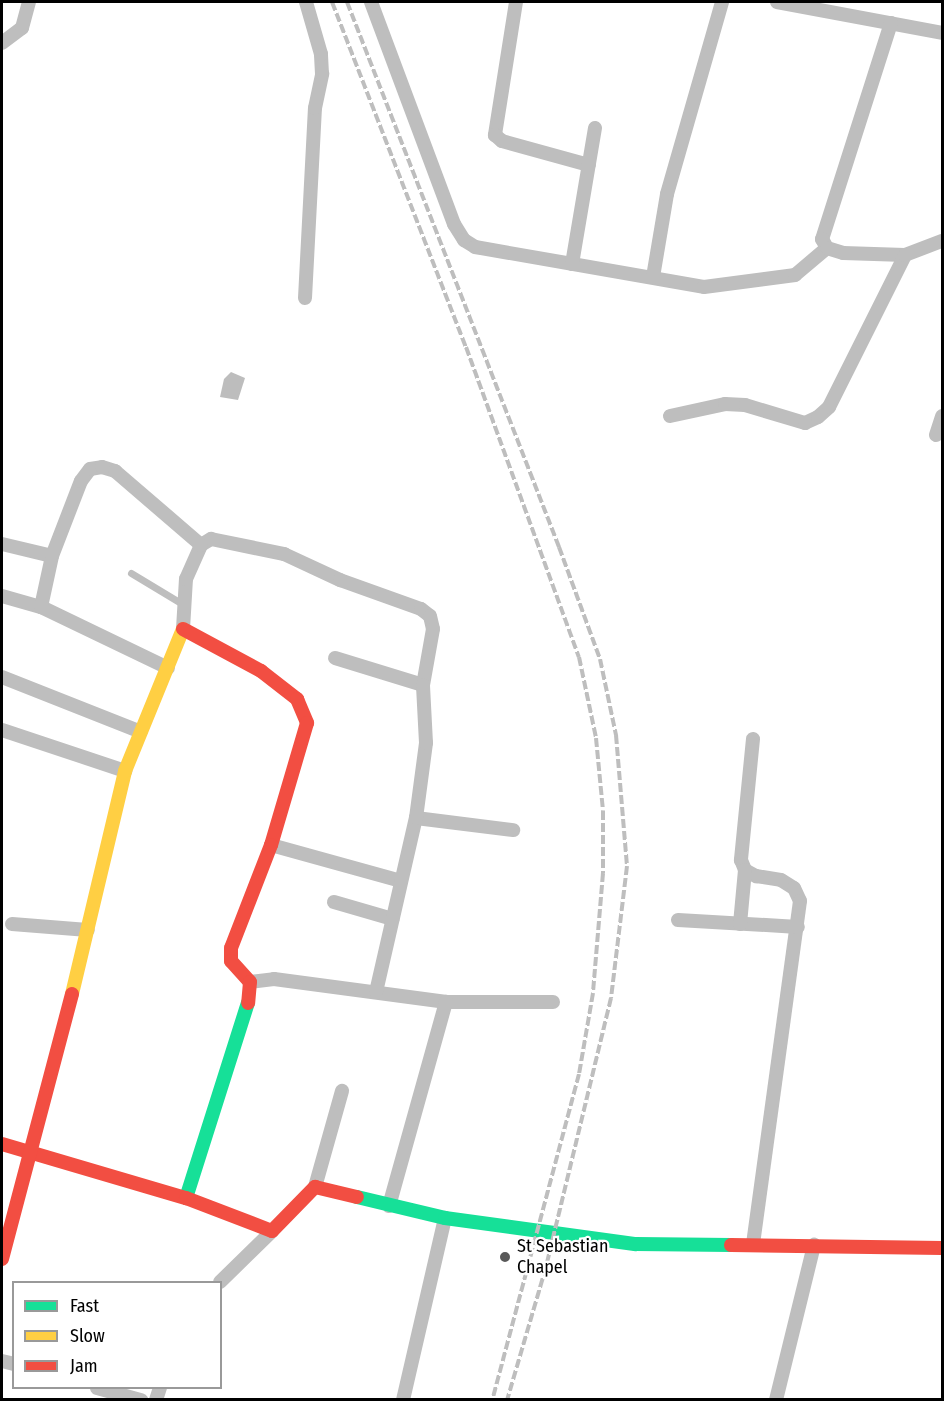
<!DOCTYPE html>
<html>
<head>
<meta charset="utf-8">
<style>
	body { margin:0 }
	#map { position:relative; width:944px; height:1401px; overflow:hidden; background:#fff; font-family:"Fira Sans Condensed",sans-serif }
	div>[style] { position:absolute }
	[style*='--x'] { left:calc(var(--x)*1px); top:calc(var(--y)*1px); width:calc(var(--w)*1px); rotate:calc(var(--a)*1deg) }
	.water>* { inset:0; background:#bdbdbd }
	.lane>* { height:7px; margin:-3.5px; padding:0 3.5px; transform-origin:3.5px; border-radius:3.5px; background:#bebebe }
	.street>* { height:14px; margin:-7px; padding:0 7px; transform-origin:7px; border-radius:7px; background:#bebebe }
	.fast>* { height:14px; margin:-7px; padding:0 7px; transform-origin:7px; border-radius:7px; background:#16e098 }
	.slow>* { height:14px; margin:-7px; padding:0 7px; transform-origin:7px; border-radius:7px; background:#ffcf43 }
	.jam>* { height:14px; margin:-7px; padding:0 7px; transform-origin:7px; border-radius:7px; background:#f24e42 }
	.rail>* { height:4px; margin-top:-2px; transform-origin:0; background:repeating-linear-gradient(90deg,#bebebe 0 9px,transparent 0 12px) }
	.dots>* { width:16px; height:16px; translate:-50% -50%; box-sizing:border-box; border:3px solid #fff; border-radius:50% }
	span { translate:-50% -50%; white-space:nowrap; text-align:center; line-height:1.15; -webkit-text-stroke:4.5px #fff; paint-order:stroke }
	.poi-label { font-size:18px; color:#000 }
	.left { translate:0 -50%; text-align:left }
	.frame { position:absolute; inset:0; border:3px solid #000; pointer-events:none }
	.legend { position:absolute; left:12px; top:1281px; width:210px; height:108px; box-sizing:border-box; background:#fff; border:2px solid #999; margin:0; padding:8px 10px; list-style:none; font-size:18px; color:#000 }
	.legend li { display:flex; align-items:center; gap:12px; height:30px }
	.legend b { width:30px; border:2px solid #999 }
</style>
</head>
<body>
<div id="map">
	<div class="water">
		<i style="clip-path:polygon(231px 372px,245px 378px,238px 400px,220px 397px,224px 379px)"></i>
	</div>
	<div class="lane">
		<i style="--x:131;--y:573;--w:62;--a:31.1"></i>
	</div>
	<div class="street">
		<i style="--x:371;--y:2;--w:237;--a:69.5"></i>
		<i style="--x:454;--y:224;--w:19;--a:58"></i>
		<i style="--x:464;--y:240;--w:13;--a:32"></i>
		<i style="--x:475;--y:247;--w:232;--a:9.9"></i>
		<i style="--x:704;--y:287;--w:92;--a:-7.5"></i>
		<i style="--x:795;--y:275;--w:42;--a:-40.2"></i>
		<i style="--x:516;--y:2;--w:135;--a:99"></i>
		<i style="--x:495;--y:135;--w:9;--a:41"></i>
		<i style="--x:502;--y:141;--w:90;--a:15.4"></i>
		<i style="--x:777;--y:2;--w:168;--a:10.6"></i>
		<i style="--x:891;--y:23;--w:227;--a:107.7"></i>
		<i style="--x:822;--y:239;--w:10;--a:61"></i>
		<i style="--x:827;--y:248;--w:17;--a:17"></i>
		<i style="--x:843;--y:253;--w:62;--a:1.8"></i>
		<i style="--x:2;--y:43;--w:25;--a:-37"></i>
		<i style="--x:22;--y:28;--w:27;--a:-75"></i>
		<i style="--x:572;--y:264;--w:138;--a:-80.4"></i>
		<i style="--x:653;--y:277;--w:84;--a:-80.4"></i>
		<i style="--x:667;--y:194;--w:200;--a:-74"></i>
		<i style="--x:305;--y:298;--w:190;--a:-87"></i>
		<i style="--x:315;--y:108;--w:35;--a:-78"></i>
		<i style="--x:322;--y:74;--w:20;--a:-93"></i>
		<i style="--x:321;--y:54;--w:54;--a:-106.1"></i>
		<i style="--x:670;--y:416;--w:56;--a:-12.3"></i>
		<i style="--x:725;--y:404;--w:20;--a:3"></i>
		<i style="--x:745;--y:405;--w:63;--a:16.7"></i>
		<i style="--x:805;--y:423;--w:14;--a:-25"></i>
		<i style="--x:818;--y:417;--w:15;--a:-42"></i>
		<i style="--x:829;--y:407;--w:170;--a:-63.4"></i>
		<i style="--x:905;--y:255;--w:40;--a:-21"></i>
		<i style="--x:936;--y:435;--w:20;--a:-72"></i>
		<i style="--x:2;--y:544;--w:51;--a:13.5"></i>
		<i style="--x:2;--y:596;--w:41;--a:15.8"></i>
		<i style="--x:183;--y:629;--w:50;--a:-86.6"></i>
		<i style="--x:186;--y:579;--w:37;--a:-66"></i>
		<i style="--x:201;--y:545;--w:12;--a:-31"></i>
		<i style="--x:211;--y:539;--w:75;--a:11.6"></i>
		<i style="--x:284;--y:554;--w:62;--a:24.9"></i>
		<i style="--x:340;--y:580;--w:86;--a:19.7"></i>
		<i style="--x:421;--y:609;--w:11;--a:38"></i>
		<i style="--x:430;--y:616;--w:13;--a:77"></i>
		<i style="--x:433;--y:629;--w:57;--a:100.1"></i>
		<i style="--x:423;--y:685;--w:92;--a:-162.9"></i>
		<i style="--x:168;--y:668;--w:141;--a:-154.3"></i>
		<i style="--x:41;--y:607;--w:52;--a:-77.8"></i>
		<i style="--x:52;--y:556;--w:80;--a:-68.9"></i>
		<i style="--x:81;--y:481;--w:15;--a:-53"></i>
		<i style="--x:90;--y:469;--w:12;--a:-9"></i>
		<i style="--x:102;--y:467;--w:14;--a:17"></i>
		<i style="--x:115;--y:471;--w:113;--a:40.7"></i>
		<i style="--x:2;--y:677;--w:149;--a:21.6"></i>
		<i style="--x:2;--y:730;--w:130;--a:18.4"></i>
		<i style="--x:753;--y:739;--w:122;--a:95.7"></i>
		<i style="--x:741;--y:860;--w:11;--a:68"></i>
		<i style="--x:745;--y:870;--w:13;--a:29"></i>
		<i style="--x:756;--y:876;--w:25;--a:9"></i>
		<i style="--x:781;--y:880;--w:15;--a:32"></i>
		<i style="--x:794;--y:888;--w:14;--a:65"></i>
		<i style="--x:800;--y:901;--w:346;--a:97.8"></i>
		<i style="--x:416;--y:818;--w:98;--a:7.1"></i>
		<i style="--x:271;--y:845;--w:135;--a:15.5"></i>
		<i style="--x:334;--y:902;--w:61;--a:16.1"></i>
		<i style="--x:678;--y:920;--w:120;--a:3.3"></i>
		<i style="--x:12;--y:924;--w:76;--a:4.5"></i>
		<i style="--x:740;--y:924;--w:54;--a:-84.7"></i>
		<i style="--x:250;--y:982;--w:24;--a:-7"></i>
		<i style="--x:274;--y:979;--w:174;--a:7.6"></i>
		<i style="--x:446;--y:1002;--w:107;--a:0"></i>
		<i style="--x:376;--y:992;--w:179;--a:-77.1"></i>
		<i style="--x:416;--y:818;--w:76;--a:-82.4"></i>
		<i style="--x:426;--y:743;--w:58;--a:-93"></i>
		<i style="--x:315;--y:1187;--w:100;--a:-74.3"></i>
		<i style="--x:389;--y:1206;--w:212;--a:-74.4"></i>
		<i style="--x:220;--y:1282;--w:73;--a:-44.4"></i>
		<i style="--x:2;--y:1361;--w:12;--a:14"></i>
		<i style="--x:97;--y:1388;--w:46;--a:15.3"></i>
		<i style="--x:156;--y:1400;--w:13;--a:-72"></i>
		<i style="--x:403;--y:1400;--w:187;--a:-77"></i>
		<i style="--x:776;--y:1400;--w:160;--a:-76.2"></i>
	</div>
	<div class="fast">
		<i style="--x:357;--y:1197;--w:90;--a:13.4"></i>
		<i style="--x:445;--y:1218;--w:193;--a:7.8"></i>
		<i style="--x:636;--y:1244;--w:95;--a:0.6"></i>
		<i style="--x:186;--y:1198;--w:205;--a:-72.4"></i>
	</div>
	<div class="slow">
		<i style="--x:72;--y:994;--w:229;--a:-76.6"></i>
		<i style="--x:125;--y:771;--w:153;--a:-67.8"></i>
	</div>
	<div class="jam">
		<i style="--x:183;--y:629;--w:89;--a:28.3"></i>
		<i style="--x:261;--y:671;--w:46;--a:37.9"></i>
		<i style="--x:297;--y:699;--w:26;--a:67"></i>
		<i style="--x:307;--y:723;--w:127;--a:106.4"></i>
		<i style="--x:271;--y:845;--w:110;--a:111.2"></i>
		<i style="--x:231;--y:948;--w:13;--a:90"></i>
		<i style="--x:231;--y:961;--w:28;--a:48"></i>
		<i style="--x:250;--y:982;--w:21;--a:95"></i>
		<i style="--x:2;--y:1144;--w:192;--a:16.4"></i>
		<i style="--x:186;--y:1198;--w:92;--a:21"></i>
		<i style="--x:272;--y:1231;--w:62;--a:-45.7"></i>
		<i style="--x:315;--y:1187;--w:43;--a:13.4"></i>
		<i style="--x:731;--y:1245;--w:211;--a:0.8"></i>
		<i style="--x:2;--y:1259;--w:274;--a:-75.2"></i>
	</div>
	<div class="rail">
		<i style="--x:332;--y:2;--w:370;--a:68.8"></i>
		<i style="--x:466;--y:347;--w:330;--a:70"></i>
		<i style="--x:579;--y:657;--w:83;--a:78.1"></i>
		<i style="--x:596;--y:738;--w:73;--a:84.5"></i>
		<i style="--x:603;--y:811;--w:62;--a:90"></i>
		<i style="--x:603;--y:873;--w:120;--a:94.8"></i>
		<i style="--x:593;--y:993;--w:82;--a:99.8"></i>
		<i style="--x:579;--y:1074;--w:337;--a:104.9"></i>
		<i style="--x:347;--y:2;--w:585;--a:68.74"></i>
		<i style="--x:559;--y:547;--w:119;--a:69.9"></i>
		<i style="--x:600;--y:659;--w:78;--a:78.1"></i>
		<i style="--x:616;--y:735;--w:131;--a:85.2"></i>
		<i style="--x:627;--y:866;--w:133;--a:96.9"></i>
		<i style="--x:611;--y:998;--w:277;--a:103.6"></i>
		<i style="--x:546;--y:1267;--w:139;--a:106.3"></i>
	</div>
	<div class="dots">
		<i style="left:505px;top:1257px;background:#595959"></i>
	</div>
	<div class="poi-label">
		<span class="left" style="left:517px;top:1257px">St Sebastian<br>Chapel</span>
	</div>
	<div class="frame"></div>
	<ul class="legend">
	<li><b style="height:8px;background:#16e098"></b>Fast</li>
	<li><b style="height:8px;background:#ffcf43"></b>Slow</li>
	<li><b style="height:8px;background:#f24e42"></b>Jam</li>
	</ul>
</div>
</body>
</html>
